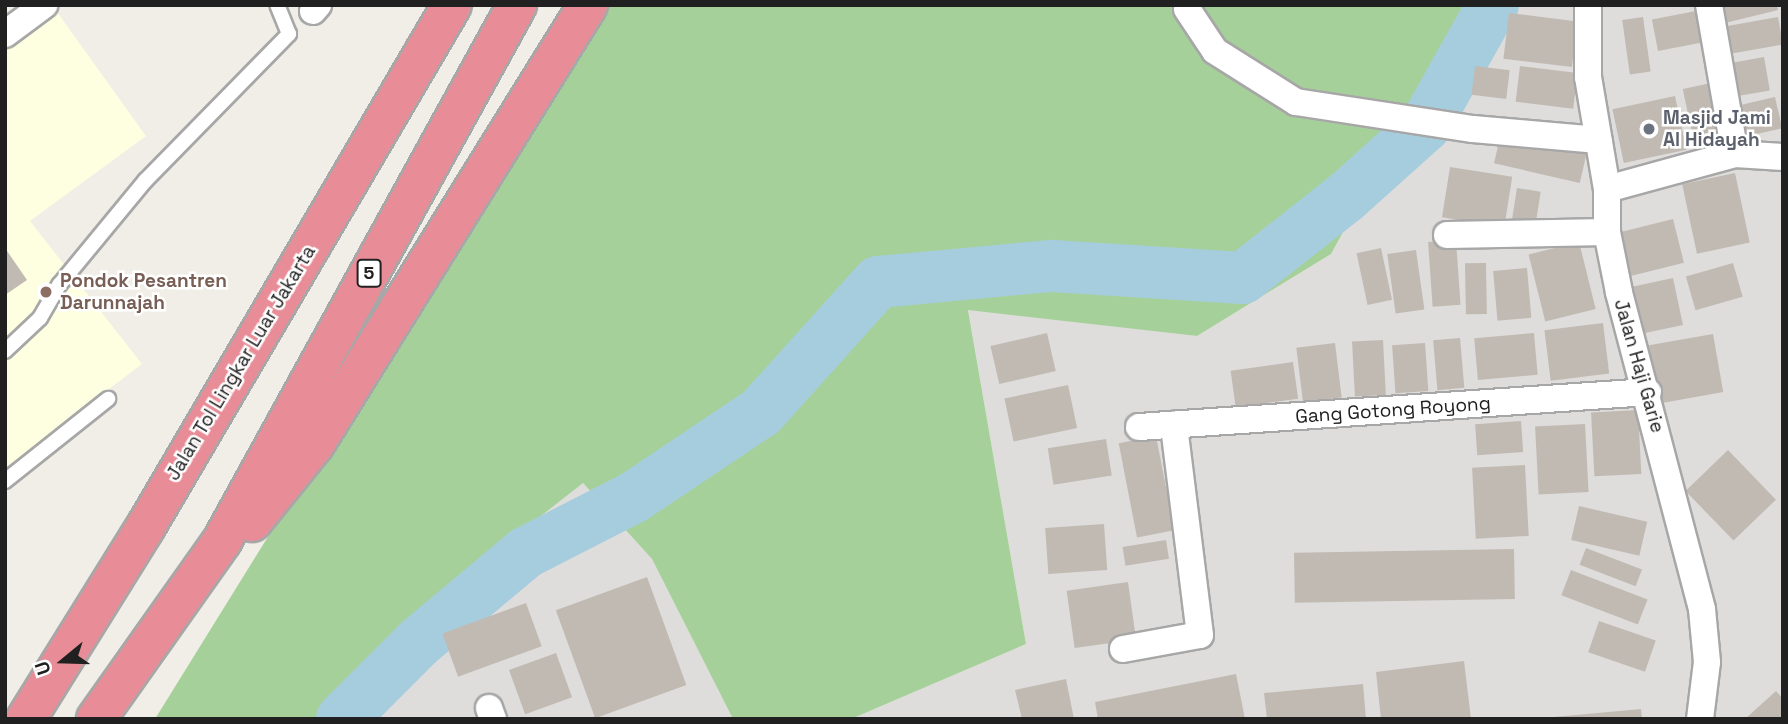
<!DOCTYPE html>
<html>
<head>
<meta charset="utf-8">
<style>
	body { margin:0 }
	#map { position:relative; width:1788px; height:724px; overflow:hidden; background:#f0eee6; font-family:"Space Grotesk",sans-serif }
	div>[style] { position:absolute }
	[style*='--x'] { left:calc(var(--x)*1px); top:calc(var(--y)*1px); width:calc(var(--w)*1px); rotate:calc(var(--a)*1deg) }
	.residential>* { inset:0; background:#dedddc }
	.education>* { inset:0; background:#fdffe0 }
	.forest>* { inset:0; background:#a6d09a }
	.river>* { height:52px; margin:-26px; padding:0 26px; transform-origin:26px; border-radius:26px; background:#a6cdde }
	.building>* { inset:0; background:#c1bab2; transform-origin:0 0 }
	.roads { filter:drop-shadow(2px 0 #a7a7a7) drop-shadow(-2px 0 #a7a7a7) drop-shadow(0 2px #a7a7a7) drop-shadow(0 -2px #a7a7a7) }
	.lane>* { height:14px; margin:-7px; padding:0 7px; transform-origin:7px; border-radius:7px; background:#fff }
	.street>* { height:26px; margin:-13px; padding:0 13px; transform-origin:13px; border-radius:13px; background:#fff }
	.highway>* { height:38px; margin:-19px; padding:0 19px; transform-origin:19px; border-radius:19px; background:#e88d97 }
	.dots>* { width:19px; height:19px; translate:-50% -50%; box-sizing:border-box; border:4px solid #fff; border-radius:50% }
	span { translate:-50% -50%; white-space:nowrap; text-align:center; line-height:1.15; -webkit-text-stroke:5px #fff; paint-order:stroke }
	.shield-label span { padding:2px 5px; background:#fff; border:2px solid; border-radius:5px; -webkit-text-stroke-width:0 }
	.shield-label { font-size:18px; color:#202020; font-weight:700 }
	.worship-label { font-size:19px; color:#5b616d; font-weight:700 }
	.left { translate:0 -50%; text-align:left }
	.education-label { font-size:19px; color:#785e54; font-weight:700 }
	.street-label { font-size:19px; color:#202020 }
	.frame { position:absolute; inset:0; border:7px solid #202020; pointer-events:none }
	.north { position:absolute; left:28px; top:626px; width:70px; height:70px; -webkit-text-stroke:5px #fff; paint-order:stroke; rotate:251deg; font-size:19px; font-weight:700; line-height:28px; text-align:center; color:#202020 }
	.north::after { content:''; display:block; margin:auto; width:24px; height:32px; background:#202020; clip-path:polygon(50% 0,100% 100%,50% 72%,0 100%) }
</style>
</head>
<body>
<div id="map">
	<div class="residential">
		<i style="clip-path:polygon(1468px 5px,1783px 5px,1783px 719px,851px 719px,1026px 644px,968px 309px,1197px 336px,1331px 254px)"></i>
		<i style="clip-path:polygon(583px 483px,652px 559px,733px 719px,329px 719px,424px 608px)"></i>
	</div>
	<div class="education">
		<i style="clip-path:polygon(52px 5px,146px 136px,30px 221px,142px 364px,5px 468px,5px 27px)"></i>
	</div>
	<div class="forest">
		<i style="clip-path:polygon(604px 5px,1468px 5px,1331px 254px,1197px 336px,968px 310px,1026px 644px,851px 719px,733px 719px,652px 559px,583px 483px,424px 608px,329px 719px,155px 719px,550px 82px)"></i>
	</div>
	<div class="river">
		<i style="--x:342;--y:719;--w:109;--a:-45"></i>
		<i style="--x:419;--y:642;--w:138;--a:-40"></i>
		<i style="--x:525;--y:553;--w:123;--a:-27.2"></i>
		<i style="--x:634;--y:497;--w:153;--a:-33.8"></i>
		<i style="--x:761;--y:412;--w:175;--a:-48"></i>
		<i style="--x:878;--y:282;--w:175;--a:-5.3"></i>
		<i style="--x:1052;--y:266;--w:191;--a:3.6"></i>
		<i style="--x:1243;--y:278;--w:131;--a:-38.2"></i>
		<i style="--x:1346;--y:197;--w:106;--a:-41.9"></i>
		<i style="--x:1425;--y:126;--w:139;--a:-60.7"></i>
	</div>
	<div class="building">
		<i style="clip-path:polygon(1721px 5px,1777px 5px,1778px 10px,1725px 23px)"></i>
		<i style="left:1701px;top:10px;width:32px;height:50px;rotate:79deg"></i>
		<i style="left:1509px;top:13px;width:69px;height:46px;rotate:7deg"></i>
		<i style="left:1643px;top:17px;width:55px;height:21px;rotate:82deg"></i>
		<i style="left:1778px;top:17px;width:28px;height:53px;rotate:80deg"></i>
		<i style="left:1764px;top:57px;width:34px;height:31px;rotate:80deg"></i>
		<i style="left:1475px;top:66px;width:35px;height:29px;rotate:7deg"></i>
		<i style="left:1520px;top:66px;width:58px;height:36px;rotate:7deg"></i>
		<i style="left:1716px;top:82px;width:48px;height:34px;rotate:78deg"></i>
		<i style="left:1675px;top:96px;width:55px;height:64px;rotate:78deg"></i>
		<i style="left:1775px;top:97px;width:32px;height:43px;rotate:77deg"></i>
		<i style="left:1501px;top:133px;width:88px;height:31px;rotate:13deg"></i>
		<i style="left:1450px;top:167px;width:63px;height:51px;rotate:9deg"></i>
		<i style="left:1735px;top:173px;width:71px;height:54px;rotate:78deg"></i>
		<i style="left:1517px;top:188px;width:24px;height:38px;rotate:9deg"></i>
		<i style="left:1673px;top:219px;width:45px;height:60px;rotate:76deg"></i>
		<i style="left:1456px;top:240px;width:65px;height:28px;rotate:86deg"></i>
		<i style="left:1579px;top:242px;width:69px;height:52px;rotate:76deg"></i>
		<i style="clip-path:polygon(5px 248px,27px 280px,5px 295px)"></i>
		<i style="left:1381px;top:248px;width:53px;height:25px;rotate:78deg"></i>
		<i style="left:1416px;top:250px;width:60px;height:29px;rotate:82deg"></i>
		<i style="left:1486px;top:263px;width:51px;height:21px;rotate:89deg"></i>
		<i style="left:1733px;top:263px;width:35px;height:49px;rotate:74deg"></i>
		<i style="left:1527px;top:268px;width:50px;height:34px;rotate:85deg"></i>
		<i style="left:1673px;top:278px;width:48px;height:50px;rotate:78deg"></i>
		<i style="left:1603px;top:323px;width:51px;height:59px;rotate:83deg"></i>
		<i style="left:1047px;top:333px;width:39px;height:58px;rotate:77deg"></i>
		<i style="left:1534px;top:333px;width:42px;height:60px;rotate:85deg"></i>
		<i style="left:1713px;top:334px;width:59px;height:65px;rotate:80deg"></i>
		<i style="left:1460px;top:338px;width:50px;height:27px;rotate:85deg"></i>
		<i style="left:1383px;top:340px;width:55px;height:31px;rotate:87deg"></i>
		<i style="left:1335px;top:343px;width:55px;height:39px;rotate:83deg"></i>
		<i style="left:1425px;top:343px;width:48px;height:33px;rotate:86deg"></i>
		<i style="left:1293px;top:362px;width:37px;height:63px;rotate:82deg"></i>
		<i style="left:1068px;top:385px;width:44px;height:65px;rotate:78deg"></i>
		<i style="left:1638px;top:410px;width:64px;height:47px;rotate:87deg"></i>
		<i style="left:1521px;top:421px;width:31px;height:46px;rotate:86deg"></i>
		<i style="left:1585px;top:424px;width:68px;height:50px;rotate:87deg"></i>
		<i style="left:1156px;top:436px;width:96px;height:38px;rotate:79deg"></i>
		<i style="left:1106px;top:439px;width:37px;height:59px;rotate:81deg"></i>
		<i style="left:1728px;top:450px;width:69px;height:59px;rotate:46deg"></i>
		<i style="left:1525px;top:465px;width:71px;height:53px;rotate:87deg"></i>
		<i style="left:1579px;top:506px;width:70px;height:35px;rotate:13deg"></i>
		<i style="left:1104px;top:524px;width:46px;height:59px;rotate:86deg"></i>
		<i style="left:1166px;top:540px;width:19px;height:44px;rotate:81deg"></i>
		<i style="left:1586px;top:548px;width:60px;height:18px;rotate:21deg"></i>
		<i style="left:1514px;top:549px;width:50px;height:220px;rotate:89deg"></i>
		<i style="left:1571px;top:570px;width:82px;height:27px;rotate:21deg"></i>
		<i style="left:647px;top:577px;width:115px;height:97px;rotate:70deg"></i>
		<i style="left:1128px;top:582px;width:58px;height:62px;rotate:82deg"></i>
		<i style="left:526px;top:603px;width:46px;height:89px;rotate:70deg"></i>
		<i style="left:1599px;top:621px;width:60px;height:33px;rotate:19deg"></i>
		<i style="left:556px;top:653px;width:47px;height:50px;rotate:70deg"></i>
		<i style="clip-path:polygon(1464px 661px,1471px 719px,1381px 719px,1376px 672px)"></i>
		<i style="clip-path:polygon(1236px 674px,1245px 719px,1098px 719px,1095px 702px)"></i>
		<i style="clip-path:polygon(1066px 679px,1074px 719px,1022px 719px,1015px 690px)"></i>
		<i style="clip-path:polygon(1363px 684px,1366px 719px,1267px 719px,1264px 693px)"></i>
		<i style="clip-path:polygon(1776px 691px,1783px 699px,1783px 719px,1745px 719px)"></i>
		<i style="clip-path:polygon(1641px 709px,1642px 719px,1554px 719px,1554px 717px)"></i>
	</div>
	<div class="roads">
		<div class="lane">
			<i style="--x:5;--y:351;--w:48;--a:-43.3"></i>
			<i style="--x:40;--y:318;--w:39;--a:-60"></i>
			<i style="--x:60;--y:284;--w:134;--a:-50.5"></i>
			<i style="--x:145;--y:181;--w:206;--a:-45.6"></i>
			<i style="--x:289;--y:34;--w:31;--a:-112"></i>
			<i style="--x:5;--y:481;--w:132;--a:-38.5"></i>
		</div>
		<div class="street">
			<i style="--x:1588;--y:5;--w:72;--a:90"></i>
			<i style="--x:1588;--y:77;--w:114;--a:80.4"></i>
			<i style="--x:1709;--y:5;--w:151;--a:80.1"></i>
			<i style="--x:1187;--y:9;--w:50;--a:56.3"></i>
			<i style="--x:1215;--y:51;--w:96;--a:32.2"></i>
			<i style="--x:1296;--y:102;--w:179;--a:8.7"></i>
			<i style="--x:1473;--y:129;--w:126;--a:5"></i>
			<i style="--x:313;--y:11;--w:8;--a:-50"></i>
			<i style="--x:5;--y:34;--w:49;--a:-36.6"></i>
			<i style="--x:1447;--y:235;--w:160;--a:-1.1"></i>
			<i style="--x:1139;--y:427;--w:510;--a:-3.93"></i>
			<i style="--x:1123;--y:649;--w:78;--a:-10.3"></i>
			<i style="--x:1200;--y:635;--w:212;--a:-97.1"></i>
			<i style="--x:489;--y:708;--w:12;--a:70"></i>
			<i style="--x:1700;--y:719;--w:57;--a:-83"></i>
			<i style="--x:1707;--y:662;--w:53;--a:-95.4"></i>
			<i style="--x:1702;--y:609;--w:328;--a:-104.7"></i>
			<i style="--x:1619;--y:292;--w:61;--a:-101.3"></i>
			<i style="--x:1607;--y:232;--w:43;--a:-90"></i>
			<i style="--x:1607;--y:189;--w:133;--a:-15.3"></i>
			<i style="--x:1735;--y:154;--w:48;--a:3.6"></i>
		</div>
		<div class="highway">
			<i style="--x:252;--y:522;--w:100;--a:-51.1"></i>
			<i style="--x:315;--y:444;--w:517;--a:-58.12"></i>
			<i style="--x:26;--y:719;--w:225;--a:-58.1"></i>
			<i style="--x:145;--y:528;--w:606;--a:-59.59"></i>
			<i style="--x:96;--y:719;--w:218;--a:-54.7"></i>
			<i style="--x:222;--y:541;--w:612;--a:-61.17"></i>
		</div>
	</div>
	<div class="dots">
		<i style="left:1649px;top:129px;background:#6b7280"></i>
		<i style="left:46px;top:292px;background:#8d6e63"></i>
	</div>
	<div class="shield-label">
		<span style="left:369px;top:273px">5</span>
	</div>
	<div class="worship-label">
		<span class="left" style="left:1663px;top:129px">Masjid Jami<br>Al Hidayah</span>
	</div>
	<div class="education-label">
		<span class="left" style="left:60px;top:292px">Pondok Pesantren<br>Darunnajah</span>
	</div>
	<div class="street-label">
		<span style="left:241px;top:363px;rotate:-59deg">Jalan Tol Lingkar Luar Jakarta</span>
		<span style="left:1639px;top:366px;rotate:74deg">Jalan Haji Garie</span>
		<span style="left:1393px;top:410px;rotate:-4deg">Gang Gotong Royong</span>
	</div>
	<div class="frame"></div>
	<div class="north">U</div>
</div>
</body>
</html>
